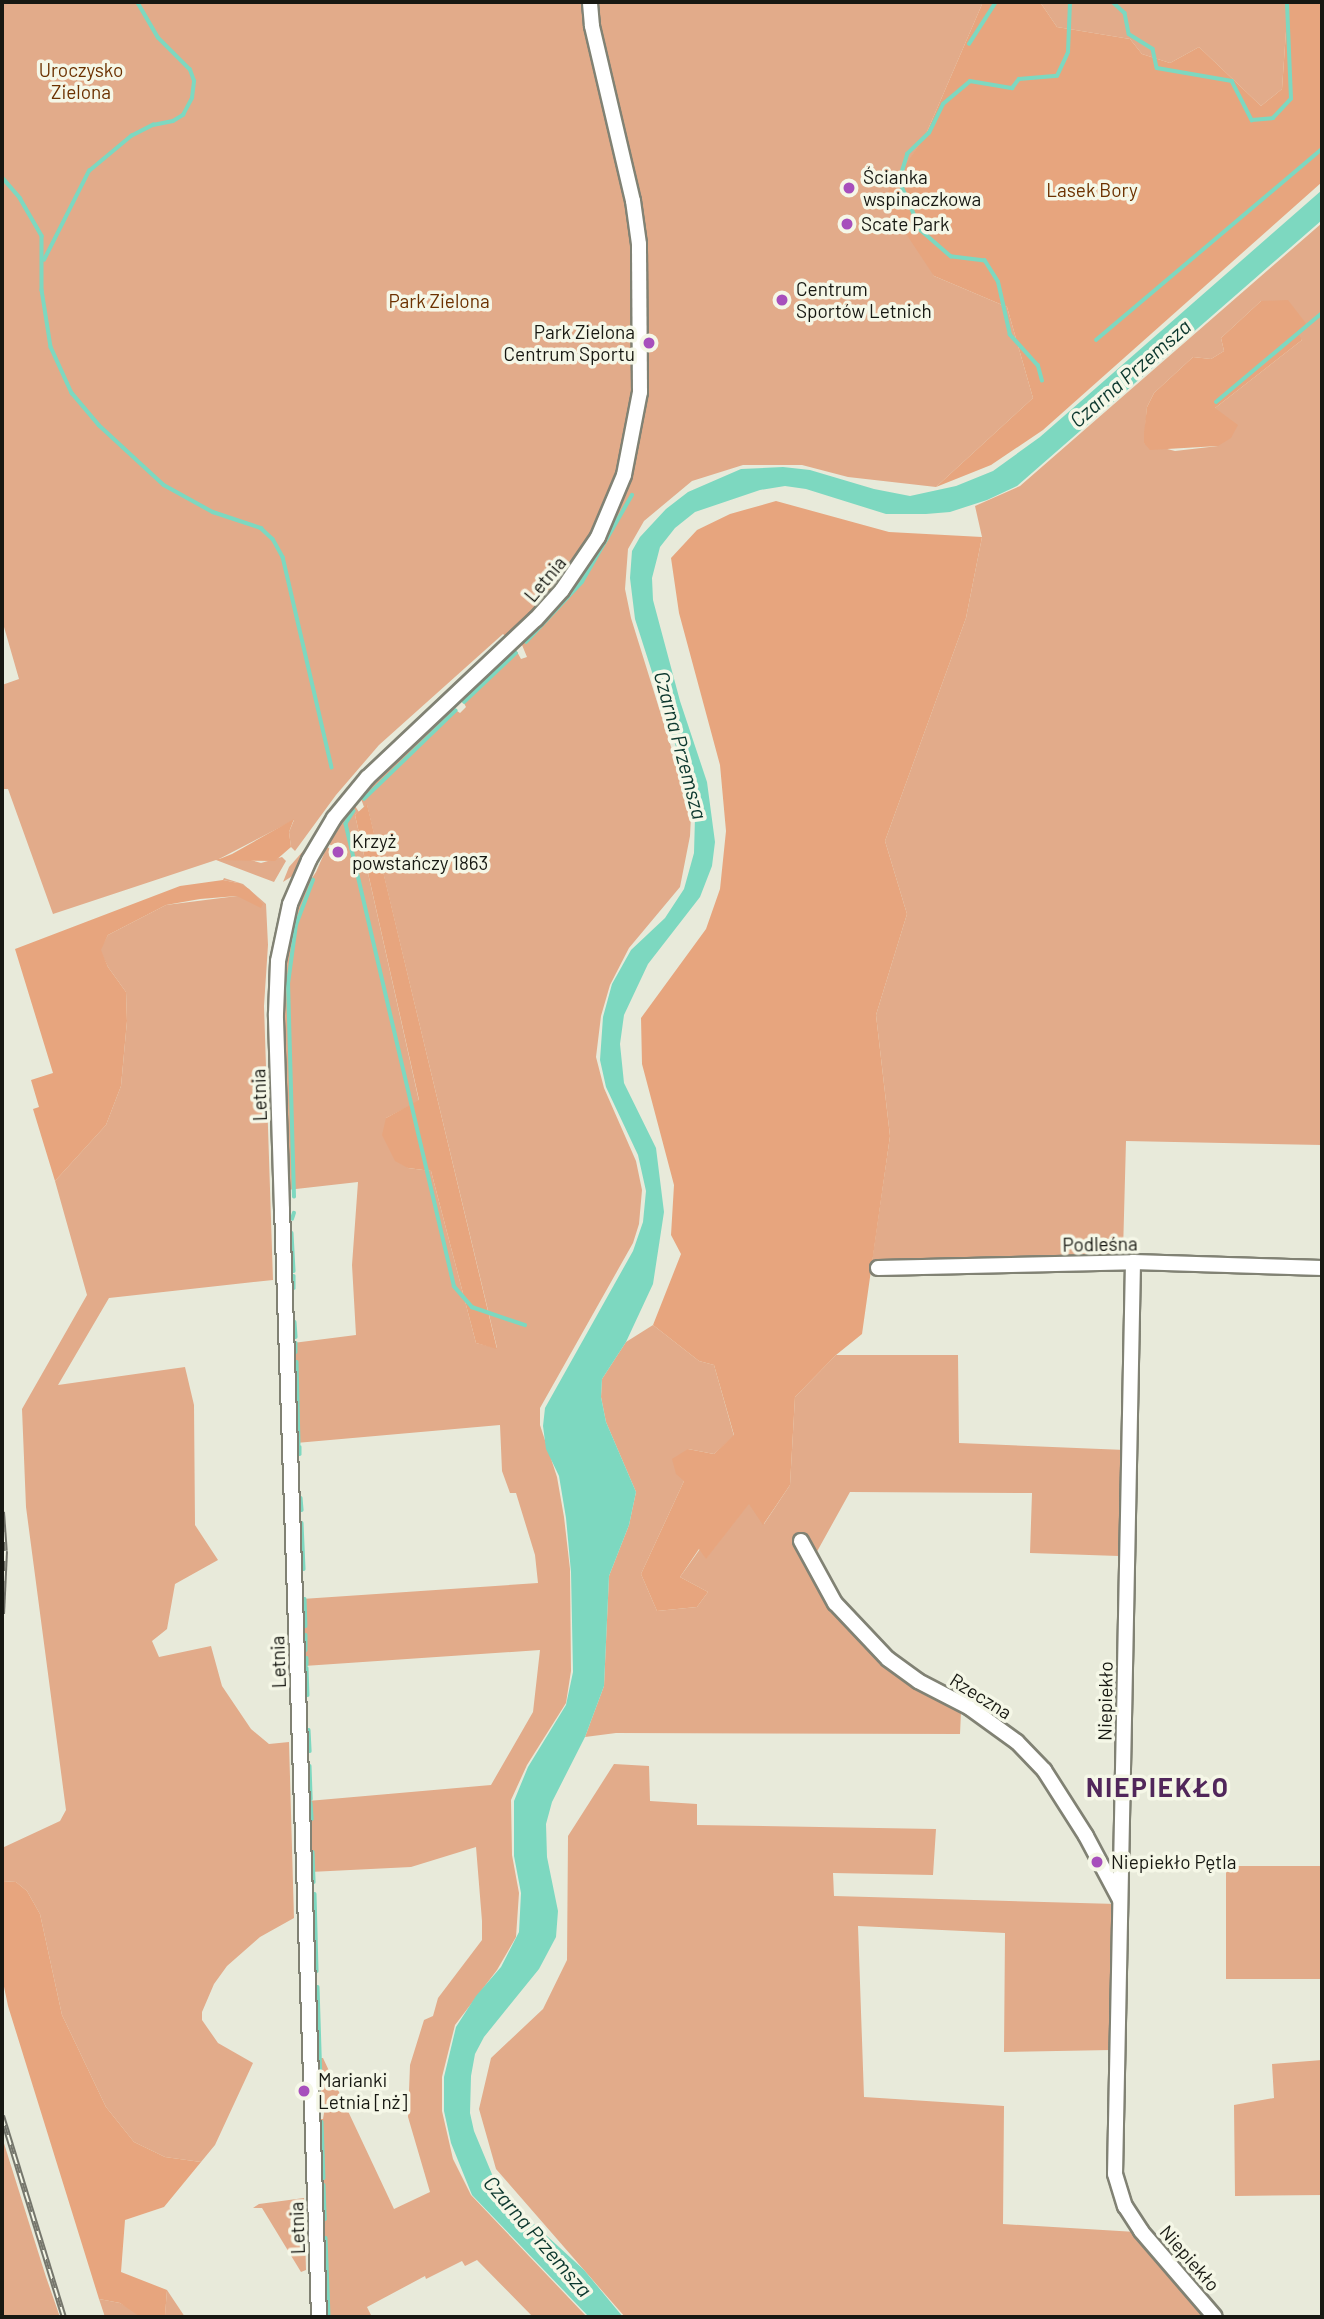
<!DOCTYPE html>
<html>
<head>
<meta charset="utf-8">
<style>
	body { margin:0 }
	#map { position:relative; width:1324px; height:2319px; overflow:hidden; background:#e8eada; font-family:Barlow,sans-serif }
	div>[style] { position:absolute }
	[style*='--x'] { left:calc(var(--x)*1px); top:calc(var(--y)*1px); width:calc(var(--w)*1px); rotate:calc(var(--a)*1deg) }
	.green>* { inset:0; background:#e2ab8a; transform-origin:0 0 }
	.forest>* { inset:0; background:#e7a57e }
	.water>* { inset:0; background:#7dd8c0 }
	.stream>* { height:3.5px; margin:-1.75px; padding:0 1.75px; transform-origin:1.75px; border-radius:1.75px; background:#7dd8c0 }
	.roads { filter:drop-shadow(2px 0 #818274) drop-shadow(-2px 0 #818274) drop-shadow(0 2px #818274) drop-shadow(0 -2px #818274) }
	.minor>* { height:14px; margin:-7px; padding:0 7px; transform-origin:7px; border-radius:7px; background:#fff }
	.rail>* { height:6px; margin-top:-3px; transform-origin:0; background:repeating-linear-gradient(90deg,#f5f7e7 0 10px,#75766c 0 20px); box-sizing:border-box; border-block:2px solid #75766c }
	.dots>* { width:19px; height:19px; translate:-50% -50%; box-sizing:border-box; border:4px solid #f5f7e7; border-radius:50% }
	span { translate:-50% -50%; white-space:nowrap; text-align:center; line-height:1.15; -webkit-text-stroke:7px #f5f7e7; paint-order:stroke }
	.park-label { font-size:19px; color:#6c3100 }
	.poi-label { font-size:19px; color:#171812 }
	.left { translate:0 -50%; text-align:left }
	.right { translate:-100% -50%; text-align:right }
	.street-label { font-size:19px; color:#171812 }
	.water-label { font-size:21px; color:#0b372d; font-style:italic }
	.district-label { font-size:26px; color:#51275b; font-weight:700; letter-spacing:2px }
	.frame { position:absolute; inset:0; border:4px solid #171812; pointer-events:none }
</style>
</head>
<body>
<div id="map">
	<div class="green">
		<i style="clip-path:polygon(2px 2px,983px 2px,926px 134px,902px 172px,934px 276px,1007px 307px,1033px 398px,936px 487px,848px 477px,802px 465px,743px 465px,692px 481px,644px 521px,628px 549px,625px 589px,631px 618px,686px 795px,691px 816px,690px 836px,680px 887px,629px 948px,610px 985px,601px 1016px,596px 1057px,604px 1088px,636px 1161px,642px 1190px,639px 1224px,633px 1243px,540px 1408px,540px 1425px,557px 1477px,564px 1517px,570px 1569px,571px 1671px,566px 1703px,527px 1765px,511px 1800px,512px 1855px,519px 1893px,516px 1937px,497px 1970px,455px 2025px,442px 2077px,442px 2111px,453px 2159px,471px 2195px,587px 2317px,533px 2317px,477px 2260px,465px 2266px,462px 2261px,426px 2279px,425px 2276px,367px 2307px,372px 2317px,325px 2317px,319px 2119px,323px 2119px,324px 2113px,316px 2058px,323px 2058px,394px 2209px,430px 2192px,408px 2117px,410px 2065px,424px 2020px,433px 2016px,438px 1998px,482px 1940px,482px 1921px,476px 1847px,411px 1867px,310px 1872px,308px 1801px,491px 1785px,533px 1712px,540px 1650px,304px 1666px,302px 1599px,538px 1583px,535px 1555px,516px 1493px,510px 1493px,502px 1471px,500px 1425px,296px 1443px,293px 1343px,356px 1335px,352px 1265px,358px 1182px,287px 1190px,282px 1010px,285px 958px,294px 913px,308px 876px,312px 878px,316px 872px,327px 847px,339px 853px,340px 851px,329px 844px,339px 828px,336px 826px,351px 806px,355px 806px,359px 812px,355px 815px,419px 1101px,386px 1118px,408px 1168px,431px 1171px,476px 1343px,497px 1348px,367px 805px,364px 807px,360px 796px,451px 707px,460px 713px,466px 707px,461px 698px,515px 648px,521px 659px,527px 657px,522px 645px,518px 647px,503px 634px,379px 745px,336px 795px,295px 851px,291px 847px,289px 832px,294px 820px,219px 859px,244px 858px,261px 863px,282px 857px,286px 861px,274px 882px,216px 860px,53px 914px,8px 789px,2px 789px,2px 685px,19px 679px,2px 620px)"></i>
		<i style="clip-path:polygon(1040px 2px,1288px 2px,1282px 89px,1261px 106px,1199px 47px,1170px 63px,1142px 54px,1130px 39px,1057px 27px)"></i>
		<i style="clip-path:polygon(evenodd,1322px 223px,1322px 1145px,1126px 1141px,1123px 1252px,1091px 1259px,872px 1261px,890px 1136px,876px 1015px,907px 914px,885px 841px,966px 618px,982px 537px,975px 506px,1020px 486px,1322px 223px,1261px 301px,1302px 340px,1215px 408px,1218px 446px,1175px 451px,1144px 443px,1147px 407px,1154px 393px,1193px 357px,1211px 359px,1224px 351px,1221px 338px,1261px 301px)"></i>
		<i style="clip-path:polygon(312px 841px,297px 873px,283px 882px,289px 867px)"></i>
		<i style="clip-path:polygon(224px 878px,243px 884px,266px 904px,268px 945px,264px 1006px,273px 1280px,109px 1298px,58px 1385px,185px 1367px,194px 1405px,195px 1525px,218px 1560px,175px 1584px,167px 1629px,152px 1641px,159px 1657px,211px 1646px,222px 1686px,251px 1729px,269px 1744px,289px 1742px,294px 1918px,260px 1937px,227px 1966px,214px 1984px,202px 2012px,202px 2020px,218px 2043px,253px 2063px,215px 2145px,201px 2162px,165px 2157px,134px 2142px,106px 2107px,62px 2015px,40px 1914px,27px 1891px,16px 1882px,2px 1881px,2px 1848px,60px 1821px,66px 1810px,26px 1507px,22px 1409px,87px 1295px,55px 1181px,106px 1125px,121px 1086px,127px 1021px,126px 992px,108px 967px,100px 950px,108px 935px,166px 905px,237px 896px,238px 883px,223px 880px)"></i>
		<i style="clip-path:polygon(653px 1325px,699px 1361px,714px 1365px,734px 1436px,714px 1454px,688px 1449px,684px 1481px,641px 1574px,657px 1611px,697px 1607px,708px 1592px,680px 1577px,700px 1549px,706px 1558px,749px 1503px,764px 1524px,790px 1485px,795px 1397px,836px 1355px,958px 1355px,959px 1443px,1125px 1450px,1119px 1556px,1030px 1553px,1032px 1493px,850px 1492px,809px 1566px,833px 1613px,874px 1653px,961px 1712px,960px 1734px,616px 1733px,585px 1737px,604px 1686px,609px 1576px,629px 1525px,636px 1492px,606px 1422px,601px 1397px,602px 1379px,626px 1342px)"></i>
		<i style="clip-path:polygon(614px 1764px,649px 1766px,650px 1801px,697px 1804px,697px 1825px,936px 1829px,933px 1875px,833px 1873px,834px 1896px,1117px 1904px,1111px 2050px,1004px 2052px,1005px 1933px,858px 1926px,864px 2097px,1004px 2106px,1003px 2224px,1136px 2232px,1207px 2317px,625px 2317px,496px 2169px,479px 2109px,491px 2058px,543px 2009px,567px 1960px,568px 1836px)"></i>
		<i style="left:1322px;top:1866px;width:113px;height:96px;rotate:90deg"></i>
		<i style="clip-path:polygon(1322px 2060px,1322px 2195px,1235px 2196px,1234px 2105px,1274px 2098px,1272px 2064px)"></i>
		<i style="clip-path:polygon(2px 2137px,46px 2277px,60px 2317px,2px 2317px)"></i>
		<i style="clip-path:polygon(304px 2198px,306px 2270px,301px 2272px,262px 2208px,253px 2208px,259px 2204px)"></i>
		<i style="clip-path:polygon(167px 2290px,185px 2317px,158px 2317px,165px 2315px)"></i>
		<i style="clip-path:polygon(99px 2299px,120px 2303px,146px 2317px,105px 2317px)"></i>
	</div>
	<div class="forest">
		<i style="clip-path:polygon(983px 2px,1040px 2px,1057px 27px,1130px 39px,1142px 54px,1170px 63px,1199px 47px,1261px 106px,1282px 89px,1288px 2px,1322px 2px,1322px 182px,1043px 430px,991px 465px,936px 487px,1033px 398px,1007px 307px,934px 276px,883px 199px,926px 134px)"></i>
		<i style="clip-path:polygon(1288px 300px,1308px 326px,1299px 335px,1302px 340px,1215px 408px,1238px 425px,1231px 438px,1218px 446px,1150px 450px,1144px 443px,1144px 433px,1147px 407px,1154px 393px,1193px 357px,1211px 359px,1224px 351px,1221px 338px,1261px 301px)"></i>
		<i style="clip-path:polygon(776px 501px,889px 532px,982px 537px,966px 618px,885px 841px,907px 914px,876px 1015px,890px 1136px,862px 1334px,836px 1355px,795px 1397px,790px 1485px,763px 1525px,749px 1504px,706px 1559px,699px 1549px,680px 1577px,708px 1592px,697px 1607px,657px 1611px,641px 1574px,684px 1481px,676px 1474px,672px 1459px,688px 1449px,714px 1454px,734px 1435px,714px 1365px,699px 1361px,653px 1325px,681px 1254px,671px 1235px,674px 1185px,642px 1064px,641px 1018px,706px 929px,720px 889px,726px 831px,720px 765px,679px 613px,671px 558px,697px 530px,730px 514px)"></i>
		<i style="clip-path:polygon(367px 804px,497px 1349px,476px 1343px,431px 1171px,408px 1168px,395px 1161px,382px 1135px,386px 1118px,419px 1100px,355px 815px)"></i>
		<i style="clip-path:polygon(294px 819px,289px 832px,291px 847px,275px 861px,217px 860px,232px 854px)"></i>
		<i style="clip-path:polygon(223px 880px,238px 883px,249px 889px,263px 904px,261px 908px,237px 896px,200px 899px,166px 905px,108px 935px,101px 950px,108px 967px,126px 992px,127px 1021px,121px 1086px,106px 1125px,55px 1181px,33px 1109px,39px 1107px,31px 1080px,53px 1073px,15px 949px,180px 886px)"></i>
		<i style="clip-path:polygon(2px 1881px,16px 1882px,27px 1891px,40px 1914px,62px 2015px,106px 2107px,134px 2142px,165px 2157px,201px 2162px,164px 2207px,125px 2220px,121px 2272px,167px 2290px,165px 2316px,139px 2316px,120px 2303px,99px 2299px,8px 2006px,2px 1977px)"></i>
	</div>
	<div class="water">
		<i style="clip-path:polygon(1322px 190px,1322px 220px,1017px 486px,987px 500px,950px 512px,926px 514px,886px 514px,806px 489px,785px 486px,760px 490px,695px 512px,675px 528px,660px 547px,652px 578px,653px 600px,680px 701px,707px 782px,715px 842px,712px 866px,700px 897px,648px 964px,624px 1015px,620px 1044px,624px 1083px,656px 1148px,664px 1212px,653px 1284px,626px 1342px,602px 1379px,601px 1397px,606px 1422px,636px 1492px,629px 1525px,609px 1576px,604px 1686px,585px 1737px,552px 1802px,546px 1824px,547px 1857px,558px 1911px,556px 1937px,539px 1969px,484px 2037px,475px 2054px,471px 2076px,470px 2113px,474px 2131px,494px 2179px,511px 2203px,584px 2270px,623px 2317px,589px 2317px,472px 2195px,451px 2143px,444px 2111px,444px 2077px,456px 2027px,476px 1996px,501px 1967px,519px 1932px,521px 1893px,514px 1856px,514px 1801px,528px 1767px,566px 1705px,573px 1672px,571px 1572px,566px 1518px,559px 1476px,546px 1449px,543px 1426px,545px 1408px,633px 1251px,643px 1222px,646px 1191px,638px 1155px,606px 1087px,600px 1060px,603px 1017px,612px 984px,631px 950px,665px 918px,684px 889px,694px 853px,695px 817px,692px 797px,635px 619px,630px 578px,632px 551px,640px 537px,666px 509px,688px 492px,741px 469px,783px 467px,810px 470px,874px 489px,910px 496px,956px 486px,993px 471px,1040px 437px)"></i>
	</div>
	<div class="stream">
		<i style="--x:1113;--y:2;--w:16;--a:43"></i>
		<i style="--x:1125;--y:13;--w:21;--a:79"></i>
		<i style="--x:1129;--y:34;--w:28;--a:32"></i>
		<i style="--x:1153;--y:49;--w:19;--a:78"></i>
		<i style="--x:1157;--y:68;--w:76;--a:9.8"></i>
		<i style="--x:1232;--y:81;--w:44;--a:62.9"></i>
		<i style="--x:1252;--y:120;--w:21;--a:-5"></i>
		<i style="--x:1273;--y:118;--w:26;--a:-47"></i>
		<i style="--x:1291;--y:99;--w:97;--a:-92.4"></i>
		<i style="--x:969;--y:44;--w:50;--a:-57.3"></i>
		<i style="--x:2;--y:177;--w:28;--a:49"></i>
		<i style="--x:20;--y:198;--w:44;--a:59.9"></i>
		<i style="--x:42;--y:236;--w:54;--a:90"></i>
		<i style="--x:42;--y:290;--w:58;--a:81"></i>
		<i style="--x:51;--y:347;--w:51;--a:65.5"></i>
		<i style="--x:72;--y:393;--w:42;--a:49.8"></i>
		<i style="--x:99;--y:425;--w:88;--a:42.7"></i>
		<i style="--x:164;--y:485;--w:56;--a:28.9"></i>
		<i style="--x:213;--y:512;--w:51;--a:18.4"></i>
		<i style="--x:261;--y:528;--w:16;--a:43"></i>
		<i style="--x:273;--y:539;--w:21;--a:61"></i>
		<i style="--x:283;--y:557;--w:216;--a:76.9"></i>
		<i style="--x:44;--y:260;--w:100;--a:-63.2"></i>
		<i style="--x:89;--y:171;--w:55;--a:-39.8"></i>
		<i style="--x:131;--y:136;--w:25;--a:-27"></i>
		<i style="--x:153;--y:125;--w:20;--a:-11"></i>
		<i style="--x:173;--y:121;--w:12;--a:-31"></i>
		<i style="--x:183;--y:115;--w:19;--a:-62"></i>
		<i style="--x:192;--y:98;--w:17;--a:-83"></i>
		<i style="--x:194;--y:81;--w:12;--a:-110"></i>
		<i style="--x:190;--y:70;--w:45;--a:-135"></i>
		<i style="--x:158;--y:38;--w:42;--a:-120.3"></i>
		<i style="--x:1096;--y:340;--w:296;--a:-40.2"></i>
		<i style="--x:1042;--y:381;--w:16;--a:-105"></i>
		<i style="--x:1038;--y:366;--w:42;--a:-132.1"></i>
		<i style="--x:1010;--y:335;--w:54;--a:-102.8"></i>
		<i style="--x:998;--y:282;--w:25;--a:-122"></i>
		<i style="--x:985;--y:261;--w:34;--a:-173"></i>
		<i style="--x:951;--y:257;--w:40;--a:-139"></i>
		<i style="--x:921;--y:231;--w:55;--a:-113.7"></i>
		<i style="--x:899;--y:181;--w:28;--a:-73"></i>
		<i style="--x:907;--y:154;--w:30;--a:-44"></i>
		<i style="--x:929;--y:133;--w:32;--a:-64"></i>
		<i style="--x:943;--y:104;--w:35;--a:-40"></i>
		<i style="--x:970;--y:81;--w:43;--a:9.5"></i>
		<i style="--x:1012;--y:88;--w:11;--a:-52"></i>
		<i style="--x:1019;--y:79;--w:38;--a:-5"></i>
		<i style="--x:1057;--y:76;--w:26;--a:-65"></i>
		<i style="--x:1068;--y:52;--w:50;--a:-87.7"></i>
		<i style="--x:1216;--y:402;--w:138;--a:-40"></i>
		<i style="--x:526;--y:642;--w:82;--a:-47"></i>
		<i style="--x:582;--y:582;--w:100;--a:-60.1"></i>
		<i style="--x:464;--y:702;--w:71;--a:-43.3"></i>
		<i style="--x:364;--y:799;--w:127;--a:-44"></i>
		<i style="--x:354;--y:811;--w:15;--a:122"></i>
		<i style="--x:346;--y:824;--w:474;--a:76.8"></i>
		<i style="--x:454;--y:1286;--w:28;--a:49"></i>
		<i style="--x:472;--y:1307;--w:56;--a:18.8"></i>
		<i style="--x:294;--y:1197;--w:213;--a:-91.6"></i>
		<i style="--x:288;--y:984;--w:60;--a:-82.3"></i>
		<i style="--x:296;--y:925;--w:48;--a:-69.3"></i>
		<i style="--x:292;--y:1219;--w:6;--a:-72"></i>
		<i style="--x:292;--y:1233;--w:38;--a:87"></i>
		<i style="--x:294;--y:1276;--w:12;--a:90"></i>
		<i style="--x:295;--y:1322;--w:15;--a:86"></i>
		<i style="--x:296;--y:1343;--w:9;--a:90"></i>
		<i style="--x:297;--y:1362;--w:82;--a:88.6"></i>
		<i style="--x:300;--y:1447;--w:7;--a:90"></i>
		<i style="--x:301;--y:1498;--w:12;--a:85"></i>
		<i style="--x:302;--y:1523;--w:46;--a:87.5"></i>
		<i style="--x:305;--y:1599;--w:27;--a:88"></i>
		<i style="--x:306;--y:1635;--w:15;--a:90"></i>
		<i style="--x:307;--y:1658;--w:6;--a:90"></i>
		<i style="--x:307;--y:1668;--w:27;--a:88"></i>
		<i style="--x:309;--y:1730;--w:21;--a:87"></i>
		<i style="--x:310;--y:1766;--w:33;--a:88"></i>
		<i style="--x:311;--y:1803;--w:16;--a:86"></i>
		<i style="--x:313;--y:1852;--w:30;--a:88"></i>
		<i style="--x:315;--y:1894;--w:77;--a:88.5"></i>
		<i style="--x:318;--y:1987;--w:93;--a:88.2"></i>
		<i style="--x:322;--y:2122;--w:56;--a:88"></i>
		<i style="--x:324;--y:2185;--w:34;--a:88"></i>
		<i style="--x:326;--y:2238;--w:79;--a:87.8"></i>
	</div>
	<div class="roads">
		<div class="minor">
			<i style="--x:1133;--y:1262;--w:912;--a:91.13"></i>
			<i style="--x:1115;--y:2174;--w:34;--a:73"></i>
			<i style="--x:1125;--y:2206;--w:30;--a:57"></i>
			<i style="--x:1141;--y:2231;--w:113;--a:49.3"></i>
			<i style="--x:878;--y:1268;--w:255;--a:-1.3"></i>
			<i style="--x:1133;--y:1262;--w:189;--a:1.8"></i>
			<i style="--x:801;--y:1541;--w:71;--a:61.3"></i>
			<i style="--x:835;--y:1603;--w:77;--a:46.6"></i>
			<i style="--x:888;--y:1659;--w:37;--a:36"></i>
			<i style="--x:918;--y:1681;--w:59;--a:27.4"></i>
			<i style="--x:970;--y:1708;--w:58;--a:35.9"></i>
			<i style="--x:1017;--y:1742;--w:39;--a:46"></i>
			<i style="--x:1044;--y:1770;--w:78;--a:57.5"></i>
			<i style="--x:1086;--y:1836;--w:72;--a:62"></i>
			<i style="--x:319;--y:2317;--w:1108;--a:-91.91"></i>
			<i style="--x:282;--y:1210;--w:196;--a:-91.8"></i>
			<i style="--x:276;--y:1014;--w:53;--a:-87.8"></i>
			<i style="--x:278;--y:961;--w:58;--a:-78.1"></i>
			<i style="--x:290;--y:904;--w:48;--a:-66.6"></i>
			<i style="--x:309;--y:860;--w:49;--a:-59.2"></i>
			<i style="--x:334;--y:818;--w:52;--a:-50.5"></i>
			<i style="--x:367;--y:778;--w:232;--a:-43.3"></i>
			<i style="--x:536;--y:619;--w:39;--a:-48"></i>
			<i style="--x:562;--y:590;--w:64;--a:-55.8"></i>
			<i style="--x:598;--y:537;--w:67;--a:-67.2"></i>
			<i style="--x:624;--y:475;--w:85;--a:-79.1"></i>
			<i style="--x:640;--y:392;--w:148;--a:-90.4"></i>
			<i style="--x:639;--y:244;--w:43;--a:-97.9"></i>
			<i style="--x:633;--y:201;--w:180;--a:-103.2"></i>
			<i style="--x:592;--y:26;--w:24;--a:-95"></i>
		</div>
	</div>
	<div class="rail">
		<i style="--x:2;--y:1512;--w:39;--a:86"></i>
		<i style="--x:5;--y:1551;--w:63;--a:92.7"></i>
		<i style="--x:2;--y:2116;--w:210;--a:72.9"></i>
	</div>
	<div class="dots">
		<i style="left:849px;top:188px;background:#a74fbc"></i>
		<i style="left:847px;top:224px;background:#a74fbc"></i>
		<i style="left:782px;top:300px;background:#a74fbc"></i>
		<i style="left:649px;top:343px;background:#a74fbc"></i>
		<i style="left:338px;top:852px;background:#a74fbc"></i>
		<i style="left:1097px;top:1862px;background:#a74fbc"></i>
		<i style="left:304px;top:2091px;background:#a74fbc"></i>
	</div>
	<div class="park-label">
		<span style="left:81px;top:81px">Uroczysko<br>Zielona</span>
		<span style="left:1092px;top:190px">Lasek Bory</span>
		<span style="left:439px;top:301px">Park Zielona</span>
	</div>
	<div class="poi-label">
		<span class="left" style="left:863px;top:188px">Ścianka<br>wspinaczkowa</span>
		<span class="left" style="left:861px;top:224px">Scate Park</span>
		<span class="left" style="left:796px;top:300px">Centrum<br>Sportów Letnich</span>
		<span class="right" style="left:635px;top:343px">Park Zielona<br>Centrum Sportu</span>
		<span class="left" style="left:352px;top:852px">Krzyż<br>powstańczy 1863</span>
		<span class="left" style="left:1111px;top:1862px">Niepiekło Pętla</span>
		<span class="left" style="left:318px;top:2091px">Marianki<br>Letnia [nż]</span>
	</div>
	<div class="street-label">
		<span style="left:545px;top:579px;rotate:-50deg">Letnia</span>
		<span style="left:259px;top:1095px;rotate:-92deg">Letnia</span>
		<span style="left:1100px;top:1244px;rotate:-1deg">Podleśna</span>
		<span style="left:278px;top:1662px;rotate:-92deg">Letnia</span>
		<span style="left:981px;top:1696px;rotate:32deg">Rzeczna</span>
		<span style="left:1105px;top:1701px;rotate:-89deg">Niepiekło</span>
		<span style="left:297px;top:2228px;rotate:-92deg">Letnia</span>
		<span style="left:1190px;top:2258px;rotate:49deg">Niepiekło</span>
	</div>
	<div class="water-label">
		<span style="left:1130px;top:373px;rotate:-41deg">Czarna Przemsza</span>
		<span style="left:681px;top:745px;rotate:75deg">Czarna Przemsza</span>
		<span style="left:538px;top:2236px;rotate:49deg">Czarna Przemsza</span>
	</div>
	<div class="district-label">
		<span style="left:1158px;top:1787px">NIEPIEKŁO</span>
	</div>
	<div class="frame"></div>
</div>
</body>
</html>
